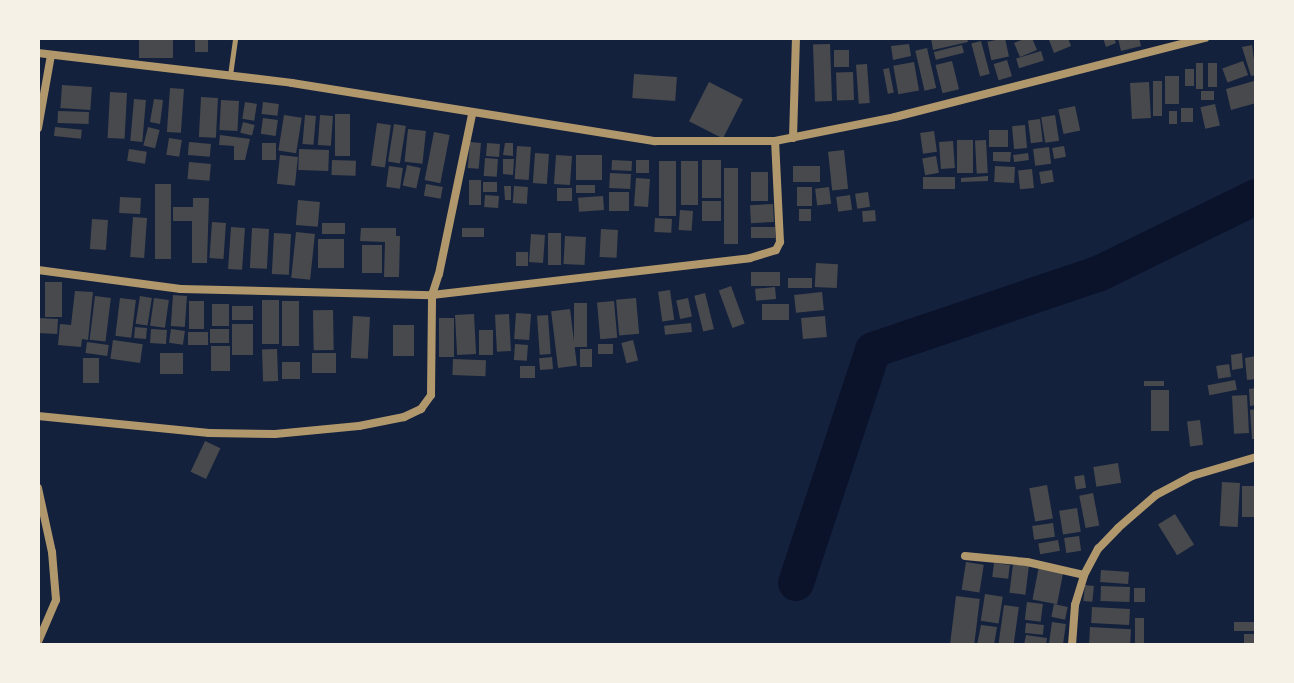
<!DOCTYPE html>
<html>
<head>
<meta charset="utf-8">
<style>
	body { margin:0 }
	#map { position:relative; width:1294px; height:683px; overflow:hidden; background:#14213d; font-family:"Nunito Sans",sans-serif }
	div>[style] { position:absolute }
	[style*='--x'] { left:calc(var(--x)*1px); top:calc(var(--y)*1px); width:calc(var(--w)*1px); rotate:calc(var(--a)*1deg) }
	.river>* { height:36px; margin:-18px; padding:0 18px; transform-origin:18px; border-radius:18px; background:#0b132b }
	.building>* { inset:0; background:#48494c; transform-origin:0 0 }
	.service>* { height:5px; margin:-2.5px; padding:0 2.5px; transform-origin:2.5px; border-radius:2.5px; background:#b1986c }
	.minor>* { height:8px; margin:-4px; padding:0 4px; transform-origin:4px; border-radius:4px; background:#b1986c }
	span { translate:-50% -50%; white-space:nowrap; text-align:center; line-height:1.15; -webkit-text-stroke:8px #f6f1e7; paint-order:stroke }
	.frame { position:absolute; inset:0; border:40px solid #f6f1e7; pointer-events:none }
</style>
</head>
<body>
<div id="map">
	<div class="river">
		<i style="--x:796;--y:583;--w:245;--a:-71.7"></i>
		<i style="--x:873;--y:350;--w:237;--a:-18.7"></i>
		<i style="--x:1098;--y:274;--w:176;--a:-26"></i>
	</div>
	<div class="building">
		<i style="left:139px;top:38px;width:34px;height:20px"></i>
		<i style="left:195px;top:38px;width:13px;height:14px"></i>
		<i style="clip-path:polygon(931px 38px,967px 38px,968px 42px,933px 50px)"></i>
		<i style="left:1005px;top:38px;width:19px;height:18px;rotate:78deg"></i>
		<i style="clip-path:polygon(1026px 38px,1032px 38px,1037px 50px,1020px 57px,1014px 43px)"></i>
		<i style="clip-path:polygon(1053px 38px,1068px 38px,1071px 46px,1054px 53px,1049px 40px)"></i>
		<i style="clip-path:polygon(1103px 38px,1114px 38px,1116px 43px,1106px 47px)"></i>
		<i style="clip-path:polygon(1118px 38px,1139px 38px,1141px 46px,1121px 51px)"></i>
		<i style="left:981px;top:41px;width:34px;height:10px;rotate:75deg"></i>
		<i style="left:830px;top:44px;width:57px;height:17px;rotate:88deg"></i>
		<i style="clip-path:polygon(909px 44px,911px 56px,893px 60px,891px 46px)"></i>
		<i style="left:962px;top:45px;width:8px;height:29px;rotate:76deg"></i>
		<i style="clip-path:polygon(1252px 45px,1256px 75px,1251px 76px,1242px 47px)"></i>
		<i style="left:927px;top:48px;width:41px;height:12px;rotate:77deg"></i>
		<i style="left:834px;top:50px;width:15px;height:17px"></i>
		<i style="left:1041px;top:51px;width:10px;height:26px;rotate:73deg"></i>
		<i style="left:1007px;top:60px;width:17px;height:14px;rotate:73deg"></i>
		<i style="left:952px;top:61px;width:29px;height:17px;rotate:76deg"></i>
		<i style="left:1243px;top:61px;width:15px;height:22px;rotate:70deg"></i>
		<i style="left:914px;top:62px;width:29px;height:21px;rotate:80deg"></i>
		<i style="left:1196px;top:63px;width:7px;height:26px"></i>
		<i style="left:1208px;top:63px;width:9px;height:24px"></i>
		<i style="left:867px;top:64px;width:39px;height:11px;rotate:86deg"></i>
		<i style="left:889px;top:68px;width:25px;height:6px;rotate:79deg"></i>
		<i style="left:1185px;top:69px;width:9px;height:17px"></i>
		<i style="left:853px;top:72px;width:28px;height:17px;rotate:88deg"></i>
		<i style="left:634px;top:74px;width:43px;height:24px;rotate:4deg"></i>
		<i style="left:1165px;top:76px;width:14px;height:28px"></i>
		<i style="left:1153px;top:81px;width:9px;height:35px"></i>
		<i style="clip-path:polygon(1254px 81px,1256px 103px,1231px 110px,1226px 89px)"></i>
		<i style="left:709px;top:82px;width:38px;height:44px;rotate:27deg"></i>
		<i style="left:1149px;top:82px;width:36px;height:19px;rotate:87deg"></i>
		<i style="left:62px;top:85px;width:30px;height:23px;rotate:4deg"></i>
		<i style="left:170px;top:88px;width:14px;height:44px;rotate:4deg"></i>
		<i style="left:1201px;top:91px;width:13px;height:9px"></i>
		<i style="left:110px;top:92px;width:17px;height:46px;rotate:3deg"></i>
		<i style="left:201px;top:97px;width:17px;height:40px;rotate:3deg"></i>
		<i style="left:134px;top:99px;width:12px;height:42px;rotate:5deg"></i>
		<i style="clip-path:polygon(154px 99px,163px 100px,160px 124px,150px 122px)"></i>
		<i style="left:221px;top:100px;width:18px;height:30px;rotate:3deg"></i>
		<i style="left:245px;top:102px;width:12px;height:17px;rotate:9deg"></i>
		<i style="left:263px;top:102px;width:16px;height:12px;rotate:7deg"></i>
		<i style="left:1215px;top:104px;width:22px;height:15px;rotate:77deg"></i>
		<i style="left:1075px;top:106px;width:25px;height:17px;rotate:78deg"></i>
		<i style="left:1181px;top:108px;width:12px;height:14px"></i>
		<i style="left:58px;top:111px;width:31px;height:12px;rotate:2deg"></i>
		<i style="left:1169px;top:111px;width:8px;height:13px"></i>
		<i style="left:335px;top:114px;width:15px;height:42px"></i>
		<i style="left:284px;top:115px;width:18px;height:36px;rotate:9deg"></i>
		<i style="left:305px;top:115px;width:11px;height:29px;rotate:5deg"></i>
		<i style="left:320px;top:115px;width:13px;height:30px;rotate:4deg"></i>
		<i style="left:1055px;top:115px;width:26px;height:14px;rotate:81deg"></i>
		<i style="left:263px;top:118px;width:15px;height:16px;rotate:8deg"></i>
		<i style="left:1040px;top:119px;width:23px;height:12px;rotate:83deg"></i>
		<i style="left:243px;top:122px;width:12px;height:11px;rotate:14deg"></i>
		<i style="left:377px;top:123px;width:14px;height:43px;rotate:8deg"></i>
		<i style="left:394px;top:124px;width:12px;height:38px;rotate:9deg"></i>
		<i style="left:1025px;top:125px;width:23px;height:13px;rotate:85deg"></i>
		<i style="left:55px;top:127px;width:27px;height:9px;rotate:6deg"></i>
		<i style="left:148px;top:127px;width:12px;height:19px;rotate:14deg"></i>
		<i style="left:408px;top:129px;width:18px;height:33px;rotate:6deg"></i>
		<i style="left:989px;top:130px;width:19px;height:17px"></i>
		<i style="left:934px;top:131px;width:21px;height:14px;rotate:82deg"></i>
		<i style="left:434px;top:132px;width:16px;height:49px;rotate:11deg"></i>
		<i style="clip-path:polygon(220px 135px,250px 139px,245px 160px,234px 160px,234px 146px,219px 145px)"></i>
		<i style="left:169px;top:138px;width:13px;height:17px;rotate:9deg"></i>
		<i style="left:957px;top:140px;width:16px;height:33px"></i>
		<i style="left:986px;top:140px;width:33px;height:11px;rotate:87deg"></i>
		<i style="left:953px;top:141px;width:27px;height:14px;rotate:86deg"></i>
		<i style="left:189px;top:142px;width:22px;height:13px;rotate:5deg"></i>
		<i style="left:470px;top:142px;width:11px;height:26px;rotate:5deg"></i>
		<i style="left:262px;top:143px;width:14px;height:17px"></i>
		<i style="left:487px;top:143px;width:13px;height:13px;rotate:4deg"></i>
		<i style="clip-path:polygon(505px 143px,513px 143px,513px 156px,503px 155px)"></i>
		<i style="left:517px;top:146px;width:14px;height:33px;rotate:4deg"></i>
		<i style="left:1064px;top:146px;width:11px;height:12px;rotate:80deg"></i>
		<i style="left:1049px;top:147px;width:17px;height:16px;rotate:83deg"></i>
		<i style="left:129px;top:149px;width:18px;height:12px;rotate:9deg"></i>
		<i style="left:299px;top:149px;width:30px;height:21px;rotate:2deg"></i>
		<i style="left:844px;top:150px;width:39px;height:16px;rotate:84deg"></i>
		<i style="clip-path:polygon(993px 152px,1011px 152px,1010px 162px,993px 161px)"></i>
		<i style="left:535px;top:153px;width:14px;height:30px;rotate:4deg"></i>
		<i style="left:1028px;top:153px;width:7px;height:15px;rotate:82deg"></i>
		<i style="left:280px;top:155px;width:18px;height:29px;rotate:6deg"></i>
		<i style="left:556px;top:155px;width:16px;height:29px;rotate:4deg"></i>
		<i style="left:576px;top:155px;width:26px;height:25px"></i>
		<i style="left:936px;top:156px;width:17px;height:14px;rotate:80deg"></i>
		<i style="left:485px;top:158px;width:13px;height:18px;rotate:4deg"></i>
		<i style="clip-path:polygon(503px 159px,514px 159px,513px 175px,503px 174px)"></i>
		<i style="left:332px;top:160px;width:24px;height:15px;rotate:2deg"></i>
		<i style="left:612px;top:160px;width:20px;height:10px;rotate:3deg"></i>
		<i style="left:636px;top:160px;width:13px;height:13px"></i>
		<i style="left:702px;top:160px;width:19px;height:38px"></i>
		<i style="left:659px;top:161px;width:17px;height:55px"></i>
		<i style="left:681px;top:161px;width:17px;height:44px"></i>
		<i style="left:189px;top:162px;width:22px;height:17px;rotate:5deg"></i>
		<i style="left:407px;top:165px;width:14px;height:21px;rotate:12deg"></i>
		<i style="left:389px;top:166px;width:14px;height:21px;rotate:8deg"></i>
		<i style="left:793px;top:166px;width:27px;height:16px"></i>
		<i style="left:995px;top:166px;width:20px;height:16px;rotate:3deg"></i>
		<i style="left:724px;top:168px;width:14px;height:76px"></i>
		<i style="left:1032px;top:169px;width:19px;height:14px;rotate:84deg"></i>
		<i style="left:1052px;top:170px;width:12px;height:13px;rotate:81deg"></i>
		<i style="left:751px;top:172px;width:17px;height:29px"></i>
		<i style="left:610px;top:173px;width:21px;height:15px;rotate:3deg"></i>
		<i style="clip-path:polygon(988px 176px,988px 181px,961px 182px,961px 178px)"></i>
		<i style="left:955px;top:177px;width:12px;height:32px;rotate:90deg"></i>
		<i style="left:636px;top:178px;width:14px;height:28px;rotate:4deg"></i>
		<i style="left:469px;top:180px;width:12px;height:25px"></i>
		<i style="left:483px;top:182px;width:14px;height:10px"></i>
		<i style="left:155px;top:184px;width:16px;height:75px"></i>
		<i style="left:426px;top:184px;width:17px;height:12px;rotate:10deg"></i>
		<i style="left:595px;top:185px;width:8px;height:19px;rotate:90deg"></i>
		<i style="clip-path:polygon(504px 186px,511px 186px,511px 200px,505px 200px)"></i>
		<i style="left:514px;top:186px;width:14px;height:17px;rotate:4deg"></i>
		<i style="left:797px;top:187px;width:15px;height:19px"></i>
		<i style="left:829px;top:187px;width:17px;height:14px;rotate:83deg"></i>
		<i style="left:557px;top:188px;width:15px;height:13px"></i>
		<i style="left:609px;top:192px;width:20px;height:19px"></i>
		<i style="left:868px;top:192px;width:15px;height:13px;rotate:82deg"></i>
		<i style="left:485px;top:195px;width:14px;height:12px;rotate:4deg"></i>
		<i style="left:850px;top:195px;width:15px;height:14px;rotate:82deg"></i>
		<i style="left:603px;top:196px;width:14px;height:25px;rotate:86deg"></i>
		<i style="left:120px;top:197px;width:21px;height:16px;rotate:3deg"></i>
		<i style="clip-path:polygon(193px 198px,209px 198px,207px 263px,192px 263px,192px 221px,173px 221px,173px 207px,193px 207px)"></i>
		<i style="left:298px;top:200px;width:22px;height:25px;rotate:5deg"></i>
		<i style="left:702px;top:201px;width:19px;height:20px"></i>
		<i style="left:773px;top:204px;width:18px;height:23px;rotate:87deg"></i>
		<i style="left:799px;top:209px;width:12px;height:12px"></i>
		<i style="left:680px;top:210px;width:13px;height:20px;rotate:4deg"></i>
		<i style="left:875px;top:210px;width:11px;height:13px;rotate:85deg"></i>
		<i style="left:133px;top:217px;width:14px;height:40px;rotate:4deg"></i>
		<i style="left:655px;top:218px;width:17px;height:14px;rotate:3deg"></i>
		<i style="left:92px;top:219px;width:16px;height:30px;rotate:4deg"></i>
		<i style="left:212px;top:222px;width:14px;height:36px;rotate:4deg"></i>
		<i style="left:322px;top:223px;width:23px;height:11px"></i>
		<i style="left:231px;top:227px;width:14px;height:42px;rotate:4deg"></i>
		<i style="left:775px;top:227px;width:11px;height:24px;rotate:90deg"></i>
		<i style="left:252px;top:228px;width:17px;height:40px;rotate:3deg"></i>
		<i style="clip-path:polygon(361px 228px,396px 228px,396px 236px,400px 236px,399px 277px,384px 277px,385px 242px,360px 241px)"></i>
		<i style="left:462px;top:228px;width:22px;height:9px"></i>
		<i style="left:601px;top:229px;width:17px;height:28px;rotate:3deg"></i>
		<i style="left:296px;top:232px;width:19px;height:46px;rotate:6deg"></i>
		<i style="left:274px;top:233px;width:17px;height:41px;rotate:3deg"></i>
		<i style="left:548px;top:233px;width:13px;height:32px"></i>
		<i style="left:531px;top:234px;width:14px;height:28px;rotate:4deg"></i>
		<i style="left:565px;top:236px;width:21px;height:28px;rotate:3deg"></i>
		<i style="left:318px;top:239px;width:26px;height:29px"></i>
		<i style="left:362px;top:245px;width:20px;height:28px"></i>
		<i style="left:516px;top:252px;width:12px;height:14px"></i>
		<i style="left:816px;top:263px;width:22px;height:24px;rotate:3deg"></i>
		<i style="left:751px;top:272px;width:29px;height:14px"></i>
		<i style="left:788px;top:278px;width:24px;height:10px"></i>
		<i style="left:45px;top:282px;width:17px;height:35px"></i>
		<i style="left:731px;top:286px;width:40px;height:13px;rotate:70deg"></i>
		<i style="left:775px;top:287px;width:12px;height:20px;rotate:85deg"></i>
		<i style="left:670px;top:290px;width:30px;height:12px;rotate:82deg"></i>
		<i style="clip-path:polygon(75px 291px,93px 292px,88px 340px,82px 339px,81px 347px,58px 345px,60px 324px,71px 325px)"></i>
		<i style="left:822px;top:292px;width:18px;height:28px;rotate:84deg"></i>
		<i style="left:705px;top:293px;width:37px;height:11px;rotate:76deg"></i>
		<i style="left:173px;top:295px;width:14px;height:31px;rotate:4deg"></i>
		<i style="left:95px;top:296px;width:16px;height:44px;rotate:7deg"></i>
		<i style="left:140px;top:296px;width:12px;height:28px;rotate:9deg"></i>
		<i style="left:120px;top:298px;width:16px;height:38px;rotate:7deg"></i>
		<i style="left:154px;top:298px;width:15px;height:28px;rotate:8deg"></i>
		<i style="left:636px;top:298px;width:36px;height:20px;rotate:85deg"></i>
		<i style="left:688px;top:298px;width:19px;height:12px;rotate:78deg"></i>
		<i style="left:262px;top:300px;width:17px;height:44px"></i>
		<i style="left:189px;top:301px;width:15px;height:28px"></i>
		<i style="left:282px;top:301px;width:17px;height:45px"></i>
		<i style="left:614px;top:301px;width:37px;height:17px;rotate:85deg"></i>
		<i style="left:574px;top:303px;width:13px;height:44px"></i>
		<i style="left:212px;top:304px;width:17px;height:22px"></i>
		<i style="left:762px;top:304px;width:27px;height:16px"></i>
		<i style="left:253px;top:306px;width:14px;height:21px;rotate:90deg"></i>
		<i style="left:570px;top:309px;width:57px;height:19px;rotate:83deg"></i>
		<i style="left:333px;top:310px;width:40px;height:20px;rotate:89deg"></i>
		<i style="left:516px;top:313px;width:15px;height:26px;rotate:4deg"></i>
		<i style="left:474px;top:314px;width:40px;height:19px;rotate:87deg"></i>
		<i style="left:509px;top:314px;width:37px;height:14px;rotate:87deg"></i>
		<i style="left:548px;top:315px;width:39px;height:11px;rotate:86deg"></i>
		<i style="left:353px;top:316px;width:17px;height:42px;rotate:3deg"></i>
		<i style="left:825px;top:316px;width:21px;height:24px;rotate:85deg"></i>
		<i style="left:38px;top:318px;width:20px;height:15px;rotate:3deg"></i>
		<i style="left:439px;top:318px;width:15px;height:39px"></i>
		<i style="left:691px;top:323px;width:9px;height:27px;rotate:84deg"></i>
		<i style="left:232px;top:324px;width:21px;height:31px"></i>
		<i style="left:393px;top:325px;width:21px;height:31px"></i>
		<i style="left:135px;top:327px;width:12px;height:11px;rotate:5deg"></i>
		<i style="left:151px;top:329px;width:16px;height:14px;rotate:4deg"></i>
		<i style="left:171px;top:329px;width:14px;height:14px;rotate:8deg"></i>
		<i style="left:210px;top:329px;width:19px;height:14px"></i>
		<i style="left:479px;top:330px;width:14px;height:25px"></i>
		<i style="left:188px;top:332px;width:20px;height:13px"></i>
		<i style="left:113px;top:340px;width:30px;height:19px;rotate:8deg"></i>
		<i style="left:633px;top:340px;width:21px;height:12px;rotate:76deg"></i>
		<i style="left:87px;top:342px;width:22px;height:11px;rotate:8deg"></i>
		<i style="left:515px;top:344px;width:13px;height:16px;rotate:4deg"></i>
		<i style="left:598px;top:344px;width:15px;height:10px"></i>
		<i style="left:211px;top:346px;width:19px;height:25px"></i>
		<i style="left:277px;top:349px;width:32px;height:15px;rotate:88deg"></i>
		<i style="left:580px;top:349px;width:12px;height:18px"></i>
		<i style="left:160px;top:353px;width:23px;height:21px"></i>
		<i style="left:312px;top:353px;width:24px;height:20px"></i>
		<i style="clip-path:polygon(1242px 353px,1243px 368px,1232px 370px,1231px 355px)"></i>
		<i style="clip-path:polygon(1256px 356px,1256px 379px,1247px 380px,1245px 358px)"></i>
		<i style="left:552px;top:357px;width:12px;height:13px;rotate:85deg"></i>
		<i style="left:83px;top:358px;width:16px;height:25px"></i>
		<i style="left:453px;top:359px;width:33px;height:16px;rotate:2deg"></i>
		<i style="left:282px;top:362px;width:18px;height:17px"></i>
		<i style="left:1229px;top:364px;width:13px;height:13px;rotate:81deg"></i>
		<i style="left:520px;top:366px;width:15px;height:12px"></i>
		<i style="left:1235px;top:380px;width:10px;height:28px;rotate:79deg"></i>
		<i style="left:1144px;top:381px;width:20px;height:5px"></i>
		<i style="clip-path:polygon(1256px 388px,1256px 405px,1250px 406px,1249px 389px)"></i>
		<i style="left:1151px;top:390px;width:18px;height:41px"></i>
		<i style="left:1247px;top:395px;width:38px;height:15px;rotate:87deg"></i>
		<i style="clip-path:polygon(1256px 409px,1256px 439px,1252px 439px,1250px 410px)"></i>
		<i style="left:1200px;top:420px;width:25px;height:13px;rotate:83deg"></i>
		<i style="left:205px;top:441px;width:17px;height:34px;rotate:25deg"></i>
		<i style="left:1118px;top:463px;width:20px;height:25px;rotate:81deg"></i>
		<i style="left:1084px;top:475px;width:13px;height:10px;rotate:81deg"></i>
		<i style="left:1222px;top:482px;width:18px;height:44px;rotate:3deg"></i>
		<i style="left:1047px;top:485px;width:34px;height:18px;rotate:80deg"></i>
		<i style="left:1242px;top:486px;width:12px;height:31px"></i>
		<i style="left:1093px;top:493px;width:33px;height:14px;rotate:79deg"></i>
		<i style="left:1077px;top:508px;width:24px;height:18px;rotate:81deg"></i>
		<i style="left:1175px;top:514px;width:36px;height:20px;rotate:58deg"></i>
		<i style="left:1053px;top:523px;width:14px;height:21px;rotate:82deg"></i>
		<i style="left:1079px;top:536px;width:15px;height:15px;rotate:82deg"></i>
		<i style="left:1058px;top:540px;width:11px;height:20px;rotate:80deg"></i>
		<i style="left:966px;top:562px;width:18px;height:28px;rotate:9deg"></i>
		<i style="left:994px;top:563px;width:16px;height:14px;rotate:7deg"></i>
		<i style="left:1013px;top:564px;width:16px;height:29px;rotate:7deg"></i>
		<i style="left:1039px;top:566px;width:25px;height:34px;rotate:11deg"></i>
		<i style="left:1101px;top:570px;width:28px;height:12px;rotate:4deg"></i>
		<i style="left:1085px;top:585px;width:9px;height:16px;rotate:6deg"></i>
		<i style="left:1101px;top:586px;width:29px;height:15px;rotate:2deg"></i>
		<i style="left:1134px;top:588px;width:11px;height:14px"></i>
		<i style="left:985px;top:594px;width:18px;height:27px;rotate:9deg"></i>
		<i style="left:956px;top:596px;width:24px;height:49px;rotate:7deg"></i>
		<i style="left:1027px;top:602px;width:16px;height:18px;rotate:7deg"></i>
		<i style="left:1054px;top:604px;width:14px;height:13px;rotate:12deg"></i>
		<i style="left:1004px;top:605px;width:15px;height:40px;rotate:8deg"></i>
		<i style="left:1092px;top:607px;width:38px;height:16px;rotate:3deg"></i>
		<i style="left:1135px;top:618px;width:9px;height:27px"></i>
		<i style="left:1052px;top:622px;width:14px;height:23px;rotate:8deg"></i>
		<i style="left:1234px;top:622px;width:22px;height:9px"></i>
		<i style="left:1026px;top:623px;width:18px;height:10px;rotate:6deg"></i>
		<i style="clip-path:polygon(981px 625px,997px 627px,994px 645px,977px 645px)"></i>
		<i style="left:1090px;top:627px;width:41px;height:18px;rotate:3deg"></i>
		<i style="left:1244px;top:634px;width:12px;height:11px"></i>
		<i style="clip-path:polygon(1026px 635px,1047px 638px,1046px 645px,1024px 645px)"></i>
	</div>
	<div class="service">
		<i style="--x:230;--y:75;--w:37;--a:-82"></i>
	</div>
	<div class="minor">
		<i style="--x:38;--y:53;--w:256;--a:6.7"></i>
		<i style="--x:292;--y:83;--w:368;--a:9.1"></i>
		<i style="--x:655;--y:141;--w:120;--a:0"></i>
		<i style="--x:775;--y:141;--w:122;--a:-11.3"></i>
		<i style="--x:895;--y:117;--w:320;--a:-14.3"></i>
		<i style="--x:38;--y:128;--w:74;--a:-79.9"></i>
		<i style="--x:793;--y:138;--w:100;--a:-88.3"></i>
		<i style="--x:38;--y:270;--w:144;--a:7.6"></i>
		<i style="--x:181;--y:289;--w:251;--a:1.4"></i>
		<i style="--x:432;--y:295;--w:320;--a:-6.6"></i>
		<i style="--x:750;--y:258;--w:27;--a:-17"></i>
		<i style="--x:776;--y:250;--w:9;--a:-63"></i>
		<i style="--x:780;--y:242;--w:101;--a:-92.8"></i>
		<i style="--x:38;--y:416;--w:172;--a:5.7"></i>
		<i style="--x:209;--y:433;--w:66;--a:0.9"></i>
		<i style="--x:275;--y:434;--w:84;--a:-5.4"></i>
		<i style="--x:359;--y:426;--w:46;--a:-11.3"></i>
		<i style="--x:404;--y:417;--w:19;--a:-25"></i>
		<i style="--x:421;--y:409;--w:17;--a:-54"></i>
		<i style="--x:431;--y:395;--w:100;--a:-89.4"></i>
		<i style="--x:432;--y:295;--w:22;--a:-72"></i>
		<i style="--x:439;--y:274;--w:163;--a:-78.3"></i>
		<i style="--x:38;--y:488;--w:66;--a:77.7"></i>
		<i style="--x:52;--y:552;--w:48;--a:85.2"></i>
		<i style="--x:56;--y:600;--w:46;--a:113.2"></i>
		<i style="--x:965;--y:556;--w:62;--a:5.5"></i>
		<i style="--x:1027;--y:562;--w:58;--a:12.8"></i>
		<i style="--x:1072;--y:645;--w:40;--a:-85.7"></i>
		<i style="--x:1075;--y:605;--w:31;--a:-73"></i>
		<i style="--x:1084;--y:575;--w:30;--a:-62"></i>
		<i style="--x:1098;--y:549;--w:29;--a:-46"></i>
		<i style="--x:1118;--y:528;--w:50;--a:-41"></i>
		<i style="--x:1156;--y:495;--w:41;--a:-27.8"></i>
		<i style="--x:1192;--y:476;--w:67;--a:-16.5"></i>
	</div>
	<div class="frame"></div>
</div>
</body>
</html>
